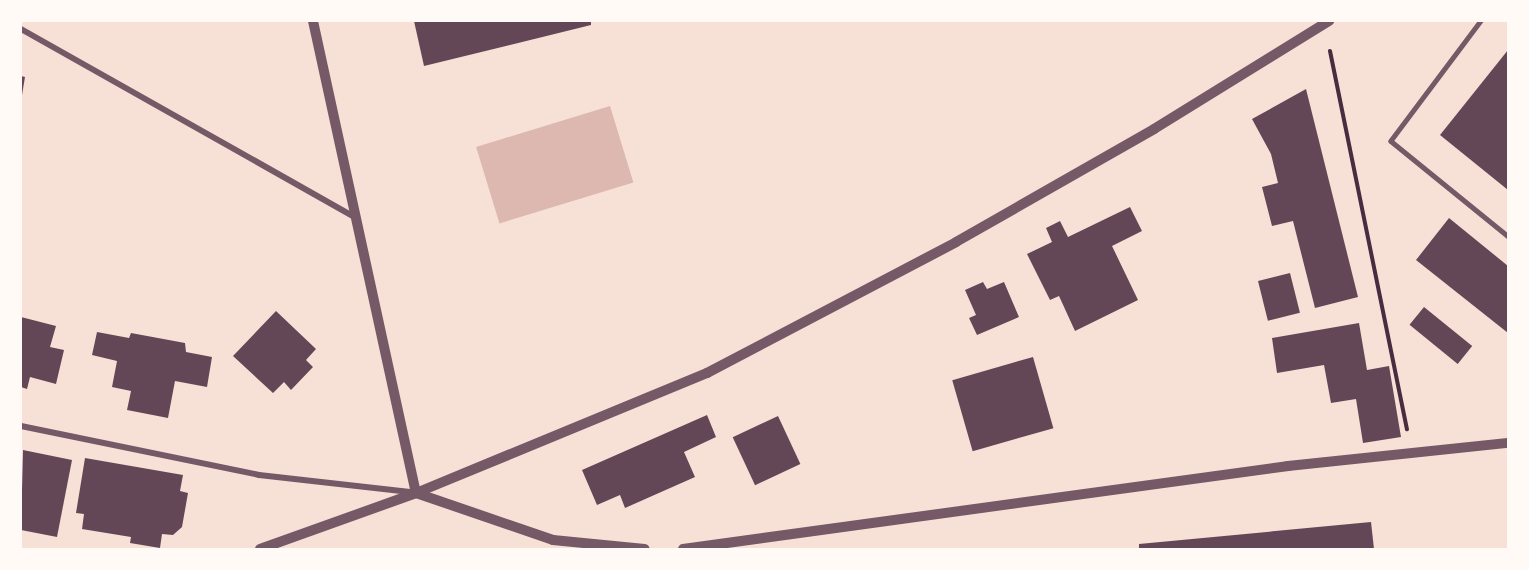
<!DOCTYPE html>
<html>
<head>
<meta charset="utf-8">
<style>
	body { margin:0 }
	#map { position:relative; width:1529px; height:570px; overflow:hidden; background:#f7e1d7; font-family:Figtree,sans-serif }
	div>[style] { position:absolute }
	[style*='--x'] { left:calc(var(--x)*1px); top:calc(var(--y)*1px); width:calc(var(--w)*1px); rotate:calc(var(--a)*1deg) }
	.water>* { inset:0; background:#dcb8b0; transform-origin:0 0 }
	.building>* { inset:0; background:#644757; transform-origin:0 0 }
	.path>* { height:4px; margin:-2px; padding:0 2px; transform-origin:2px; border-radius:2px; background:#4a2c40 }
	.service>* { height:4.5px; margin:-2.25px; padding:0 2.25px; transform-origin:2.25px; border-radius:2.25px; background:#755966 }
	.minor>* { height:6px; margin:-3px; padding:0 3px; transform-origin:3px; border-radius:3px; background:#755966 }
	.tertiary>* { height:10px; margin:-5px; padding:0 5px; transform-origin:5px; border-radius:5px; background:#755966 }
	span { translate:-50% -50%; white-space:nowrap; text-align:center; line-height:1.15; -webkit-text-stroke:5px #fffaf5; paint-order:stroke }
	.frame { position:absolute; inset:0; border:22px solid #fffaf5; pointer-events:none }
</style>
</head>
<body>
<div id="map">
	<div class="water">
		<i style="left:610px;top:106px;width:80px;height:140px;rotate:73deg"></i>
	</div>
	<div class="building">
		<i style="clip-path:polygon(414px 21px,591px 21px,591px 25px,424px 66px)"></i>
		<i style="clip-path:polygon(1508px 50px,1508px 190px,1440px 135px)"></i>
		<i style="clip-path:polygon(21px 76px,25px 77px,22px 95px,21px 95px)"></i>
		<i style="clip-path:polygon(1306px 89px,1358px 297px,1315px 308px,1293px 221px,1272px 226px,1262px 187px,1278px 183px,1271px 154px,1252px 119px)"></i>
		<i style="clip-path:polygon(1130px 207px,1142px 231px,1112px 246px,1138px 300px,1075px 331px,1059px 296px,1050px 300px,1027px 254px,1052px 242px,1046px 228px,1060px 221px,1068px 237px)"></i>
		<i style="clip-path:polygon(1449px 218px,1508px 266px,1508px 333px,1416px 260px)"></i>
		<i style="left:1290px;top:273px;width:41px;height:33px;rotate:76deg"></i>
		<i style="clip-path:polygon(983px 282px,987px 289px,1004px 282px,1019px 317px,977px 335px,969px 318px,976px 315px,965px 290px)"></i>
		<i style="left:1424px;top:307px;width:62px;height:23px;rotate:39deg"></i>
		<i style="clip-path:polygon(276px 311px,316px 349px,306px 360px,313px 367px,291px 390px,284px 382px,273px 393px,233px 356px)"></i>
		<i style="clip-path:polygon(21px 317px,56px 326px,50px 347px,64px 350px,56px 384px,30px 377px,27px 389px,21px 387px)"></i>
		<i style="clip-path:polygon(1359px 323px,1367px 370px,1389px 366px,1401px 437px,1363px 443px,1356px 399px,1331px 403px,1324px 365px,1277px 373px,1272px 338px)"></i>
		<i style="clip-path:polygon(97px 332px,129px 338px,131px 333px,185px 343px,186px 352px,212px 357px,207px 387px,175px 381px,168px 418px,127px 410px,131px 391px,112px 387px,117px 361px,92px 355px)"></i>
		<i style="left:1033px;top:357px;width:74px;height:84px;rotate:74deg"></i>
		<i style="clip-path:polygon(707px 415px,716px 437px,684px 452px,695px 477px,625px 508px,620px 495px,597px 505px,582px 470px)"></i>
		<i style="left:778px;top:416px;width:53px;height:50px;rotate:65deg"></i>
		<i style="clip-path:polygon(23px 450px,72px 460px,57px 537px,21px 530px)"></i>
		<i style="clip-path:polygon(85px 458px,183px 475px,180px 491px,188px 493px,182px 527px,173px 535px,162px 534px,160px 548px,130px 543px,131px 537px,82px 529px,84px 514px,76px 513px)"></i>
		<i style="clip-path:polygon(1371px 522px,1374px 549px,1139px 549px,1139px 544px)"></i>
	</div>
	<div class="path">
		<i style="--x:1330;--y:51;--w:386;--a:78.5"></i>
	</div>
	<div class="service">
		<i style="--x:1481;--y:21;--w:150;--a:126.9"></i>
		<i style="--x:1391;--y:141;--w:151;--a:39.1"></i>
	</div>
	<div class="minor">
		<i style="--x:21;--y:29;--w:383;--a:29.4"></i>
		<i style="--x:21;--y:426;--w:243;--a:11.6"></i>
		<i style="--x:259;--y:475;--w:152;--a:6.4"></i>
	</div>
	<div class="tertiary">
		<i style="--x:313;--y:21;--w:483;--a:77.7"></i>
		<i style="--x:416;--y:493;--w:145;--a:18.9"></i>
		<i style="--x:553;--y:540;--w:92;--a:5.6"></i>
		<i style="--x:260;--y:549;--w:166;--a:-19.7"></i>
		<i style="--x:416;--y:493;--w:315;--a:-22.4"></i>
		<i style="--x:707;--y:373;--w:281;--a:-27.7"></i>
		<i style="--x:956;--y:242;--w:228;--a:-29.7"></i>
		<i style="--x:1154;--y:129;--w:206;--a:-31.7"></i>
		<i style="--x:683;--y:549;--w:611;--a:-7.81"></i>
		<i style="--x:1288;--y:466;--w:221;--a:-6"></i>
	</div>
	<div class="frame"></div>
</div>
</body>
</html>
